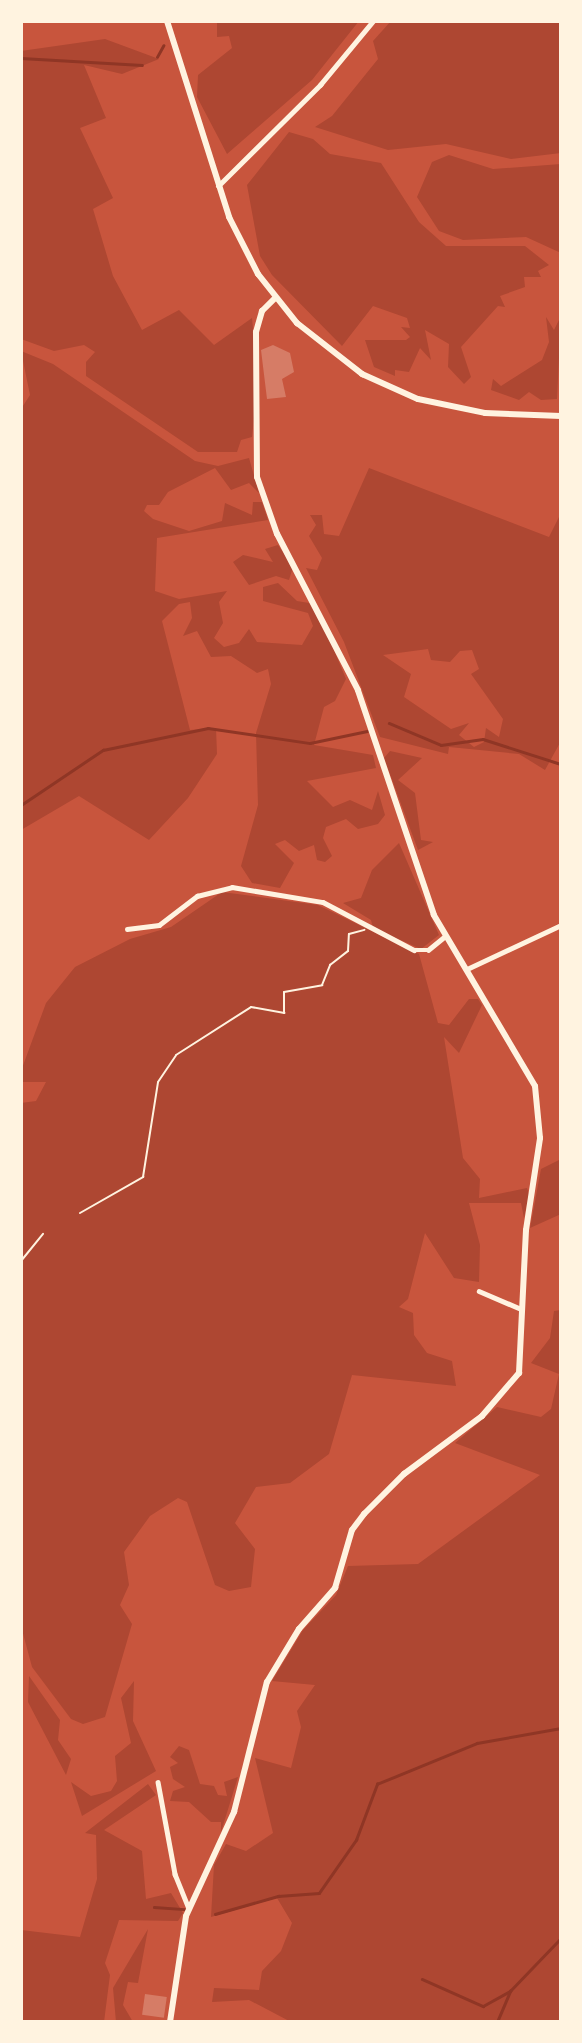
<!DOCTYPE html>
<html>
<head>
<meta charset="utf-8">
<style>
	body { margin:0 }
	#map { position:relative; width:582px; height:2043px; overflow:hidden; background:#c8553d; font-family:Signika,sans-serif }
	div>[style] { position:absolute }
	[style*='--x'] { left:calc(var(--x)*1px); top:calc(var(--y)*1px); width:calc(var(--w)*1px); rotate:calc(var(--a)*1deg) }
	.green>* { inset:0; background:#ae4732 }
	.stream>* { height:2.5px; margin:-1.25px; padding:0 1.25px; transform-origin:1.25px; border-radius:1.25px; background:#8f3625 }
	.building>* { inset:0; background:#d67c66; transform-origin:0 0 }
	.path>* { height:2px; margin:-1px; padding:0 1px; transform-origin:1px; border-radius:1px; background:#fff3e0 }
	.minor>* { height:4.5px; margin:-2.25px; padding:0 2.25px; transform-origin:2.25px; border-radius:2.25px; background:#fff3e0 }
	.tertiary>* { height:6px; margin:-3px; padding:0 3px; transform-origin:3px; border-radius:3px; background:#fff3e0 }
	span { translate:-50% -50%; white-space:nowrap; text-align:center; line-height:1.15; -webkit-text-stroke:7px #fff3e0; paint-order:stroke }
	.frame { position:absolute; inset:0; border:23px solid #fff3e0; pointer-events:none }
</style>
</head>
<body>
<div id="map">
	<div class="green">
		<i style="clip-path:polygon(217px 21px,359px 21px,312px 80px,227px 154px,197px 97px,198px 75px,232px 48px,229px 36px,217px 37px)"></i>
		<i style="clip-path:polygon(391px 21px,561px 21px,561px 153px,511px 159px,446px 144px,388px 150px,315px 127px,332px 116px,378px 59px,373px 41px)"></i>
		<i style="clip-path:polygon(105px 39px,159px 59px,122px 74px,84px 65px,106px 118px,80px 128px,113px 198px,93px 209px,113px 276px,142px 330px,179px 310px,214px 345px,252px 318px,258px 381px,252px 437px,241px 440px,237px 452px,198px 452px,86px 376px,86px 362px,95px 352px,84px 345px,54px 351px,21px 339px,21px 51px)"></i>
		<i style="clip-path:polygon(289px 132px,313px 139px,330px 154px,381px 163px,419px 222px,446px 246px,525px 246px,549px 265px,538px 271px,541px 277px,524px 277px,525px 287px,500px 296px,505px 307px,498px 306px,461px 347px,471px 377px,464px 384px,448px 367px,449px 344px,425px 330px,431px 360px,420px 348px,409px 372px,395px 370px,395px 376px,374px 367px,365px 340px,406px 340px,410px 337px,401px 327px,410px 328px,407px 318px,373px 306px,342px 346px,272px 275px,260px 256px,247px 185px)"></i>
		<i style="clip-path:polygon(449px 155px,493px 169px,561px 164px,561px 253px,526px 237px,463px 240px,439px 231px,417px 197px,432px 162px)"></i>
		<i style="clip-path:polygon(561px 316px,557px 399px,541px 400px,529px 392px,519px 400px,491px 390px,493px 379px,501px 386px,542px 360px,549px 342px,546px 317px,554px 330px)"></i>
		<i style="clip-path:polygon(21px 351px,53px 364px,195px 461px,218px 466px,249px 458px,259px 493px,249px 483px,231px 490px,215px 468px,168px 492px,159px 505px,147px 505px,144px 511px,153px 519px,189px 531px,222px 521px,225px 503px,252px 515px,253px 502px,262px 502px,268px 520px,157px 538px,155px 591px,179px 599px,227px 591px,219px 602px,223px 623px,214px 638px,224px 647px,239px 643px,249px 629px,257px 642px,302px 645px,313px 626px,308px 613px,263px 601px,263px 587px,278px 583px,297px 601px,315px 604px,346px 679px,335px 701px,324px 707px,314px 745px,373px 755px,376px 768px,307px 781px,333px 807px,350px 800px,372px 810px,378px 791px,385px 815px,378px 824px,358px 829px,346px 819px,326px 827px,323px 838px,332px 856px,325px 862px,317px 860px,314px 845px,299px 851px,285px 840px,275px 844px,294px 863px,280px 888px,252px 883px,241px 866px,258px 805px,256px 733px,271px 684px,268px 669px,257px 673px,231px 656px,211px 657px,197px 631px,183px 636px,192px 618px,190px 602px,179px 604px,162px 621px,190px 730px,216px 728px,217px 754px,188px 798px,149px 840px,79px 796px,21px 830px,21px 409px,30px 395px)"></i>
		<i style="clip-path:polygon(evenodd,369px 468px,549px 537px,561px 513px,561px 741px,545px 770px,519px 754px,449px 747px,448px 754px,380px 737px,344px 642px,306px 568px,317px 570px,322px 558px,309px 536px,316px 525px,310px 515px,322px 515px,324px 534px,339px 536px,369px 468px,428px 649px,431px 660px,450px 662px,460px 651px,472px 650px,479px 669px,471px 674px,503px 719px,499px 737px,486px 728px,484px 742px,474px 747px,459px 735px,469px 723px,451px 729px,404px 697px,411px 674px,383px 655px,428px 649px)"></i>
		<i style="clip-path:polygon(278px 545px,293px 567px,289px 580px,276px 576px,249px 585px,233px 562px,243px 555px,273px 562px,265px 549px)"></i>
		<i style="clip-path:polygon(390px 751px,422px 758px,398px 780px,415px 793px,421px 840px,433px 842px,418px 850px,384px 758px)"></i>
		<i style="clip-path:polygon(399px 843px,439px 935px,421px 949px,373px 928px,371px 920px,343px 903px,361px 898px,372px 870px)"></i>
		<i style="clip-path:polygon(222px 892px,318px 905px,419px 954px,438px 1023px,449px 1025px,469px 999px,478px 999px,482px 1005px,459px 1053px,444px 1037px,463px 1158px,480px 1179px,479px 1198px,527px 1188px,529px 1194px,524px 1218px,521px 1203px,469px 1203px,480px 1245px,479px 1282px,454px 1278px,425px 1233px,408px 1299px,399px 1307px,413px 1313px,414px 1335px,427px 1353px,452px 1361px,456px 1386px,352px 1375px,329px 1454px,290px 1483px,256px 1487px,235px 1523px,255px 1549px,251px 1587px,229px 1591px,215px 1585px,187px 1502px,178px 1498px,150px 1516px,124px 1552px,129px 1585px,120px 1605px,132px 1624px,105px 1717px,83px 1724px,71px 1719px,32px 1667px,21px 1626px,21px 1103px,36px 1101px,46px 1082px,21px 1082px,21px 1071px,46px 1003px,75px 967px,130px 939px,171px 927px)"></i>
		<i style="clip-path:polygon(561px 1159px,561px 1214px,530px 1228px,541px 1169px)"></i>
		<i style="clip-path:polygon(561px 1310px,561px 2022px,291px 2022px,249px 2000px,212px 2002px,214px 1988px,259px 1990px,262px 1971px,281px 1951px,292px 1923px,277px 1898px,211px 1917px,214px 1865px,226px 1844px,246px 1851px,273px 1833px,255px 1758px,291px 1768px,301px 1727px,297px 1711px,315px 1685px,272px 1681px,303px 1630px,336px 1595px,348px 1566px,418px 1564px,540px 1475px,455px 1443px,497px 1407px,541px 1417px,551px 1409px,559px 1374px,531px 1363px,550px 1338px,554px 1311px)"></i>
		<i style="clip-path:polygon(29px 1676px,60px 1720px,58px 1740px,71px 1759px,66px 1775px,28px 1702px)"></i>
		<i style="clip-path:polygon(134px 1681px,133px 1721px,156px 1771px,82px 1816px,71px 1782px,91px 1796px,111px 1791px,117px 1781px,115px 1756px,131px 1743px,121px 1698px)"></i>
		<i style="clip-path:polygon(179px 1746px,189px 1750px,200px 1784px,214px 1786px,218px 1795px,227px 1796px,224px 1782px,238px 1777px,221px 1832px,221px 1822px,211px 1822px,189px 1802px,170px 1801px,173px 1791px,185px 1787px,173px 1779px,170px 1767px,178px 1763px,170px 1757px)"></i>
		<i style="clip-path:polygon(148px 1784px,156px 1795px,104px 1830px,142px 1851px,146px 1899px,171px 1893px,183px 1913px,178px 1921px,119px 1920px,105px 1963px,110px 1975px,104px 2022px,21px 2022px,21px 1930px,80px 1937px,97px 1879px,96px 1835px,85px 1833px)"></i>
		<i style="clip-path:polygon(148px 1929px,138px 1983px,128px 1982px,123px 2005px,133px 2022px,116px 2022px,113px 1988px)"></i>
	</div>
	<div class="stream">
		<i style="--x:157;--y:57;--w:13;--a:-61"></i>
		<i style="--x:21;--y:58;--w:121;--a:3.3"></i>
		<i style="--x:389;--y:723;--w:56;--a:22.9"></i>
		<i style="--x:441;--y:745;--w:42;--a:-8.1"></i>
		<i style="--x:483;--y:739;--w:82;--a:17.8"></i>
		<i style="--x:21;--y:805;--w:99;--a:-33.9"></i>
		<i style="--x:103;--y:750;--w:107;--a:-11.8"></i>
		<i style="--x:208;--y:728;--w:103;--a:8.4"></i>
		<i style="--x:310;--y:743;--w:58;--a:-11.9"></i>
		<i style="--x:154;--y:1907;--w:30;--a:4"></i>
		<i style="--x:215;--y:1914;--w:66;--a:-15.9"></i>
		<i style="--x:278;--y:1896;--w:41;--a:-4.2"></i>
		<i style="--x:319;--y:1893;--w:65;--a:-55.1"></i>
		<i style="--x:356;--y:1840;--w:60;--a:-69.4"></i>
		<i style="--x:377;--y:1784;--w:108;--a:-22.3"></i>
		<i style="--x:477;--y:1743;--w:85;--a:-10.1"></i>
		<i style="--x:422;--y:1979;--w:67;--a:23.9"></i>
		<i style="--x:483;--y:2006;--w:31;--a:-29"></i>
		<i style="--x:497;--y:2022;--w:34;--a:-67"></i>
		<i style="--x:510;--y:1991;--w:74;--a:-46.1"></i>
	</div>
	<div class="building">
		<i style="clip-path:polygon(273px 345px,290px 353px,294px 372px,282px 379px,286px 397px,267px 399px,261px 350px)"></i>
		<i style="left:145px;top:1994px;width:22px;height:21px;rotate:8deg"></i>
	</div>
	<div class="path">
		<i style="--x:80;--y:1213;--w:73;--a:-29.7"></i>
		<i style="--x:143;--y:1177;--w:96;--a:-81"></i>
		<i style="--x:158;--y:1082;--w:32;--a:-56"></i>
		<i style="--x:176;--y:1055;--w:89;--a:-32.6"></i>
		<i style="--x:251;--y:1007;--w:34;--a:10"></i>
		<i style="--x:284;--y:1013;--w:21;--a:-90"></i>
		<i style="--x:284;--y:992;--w:39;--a:-10"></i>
		<i style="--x:322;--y:985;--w:22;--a:-68"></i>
		<i style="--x:330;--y:965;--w:23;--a:-38"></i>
		<i style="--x:348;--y:951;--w:17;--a:-87"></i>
		<i style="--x:349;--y:934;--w:16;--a:-15"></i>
		<i style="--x:21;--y:1261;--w:35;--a:-51"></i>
	</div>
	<div class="minor">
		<i style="--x:218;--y:186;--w:144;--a:-44.7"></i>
		<i style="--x:320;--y:85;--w:83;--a:-50.4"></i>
		<i style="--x:127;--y:929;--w:32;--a:-7"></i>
		<i style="--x:159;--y:925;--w:48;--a:-37.3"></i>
		<i style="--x:197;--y:896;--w:36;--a:-14"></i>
		<i style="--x:232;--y:887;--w:92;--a:9.4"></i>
		<i style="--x:323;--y:902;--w:103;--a:27.8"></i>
		<i style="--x:414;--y:950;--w:14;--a:0"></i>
		<i style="--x:428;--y:950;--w:22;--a:-39"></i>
		<i style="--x:467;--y:969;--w:104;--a:-25.1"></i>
		<i style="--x:479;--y:1291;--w:46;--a:23.2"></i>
		<i style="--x:158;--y:1782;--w:94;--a:79.5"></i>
		<i style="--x:175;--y:1874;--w:37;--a:68"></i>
	</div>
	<div class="tertiary">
		<i style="--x:167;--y:21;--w:206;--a:72.4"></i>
		<i style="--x:229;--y:217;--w:64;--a:63"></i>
		<i style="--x:258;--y:274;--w:63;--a:51.5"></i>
		<i style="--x:297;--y:323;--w:83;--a:38.1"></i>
		<i style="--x:362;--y:374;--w:61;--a:24.1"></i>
		<i style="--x:418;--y:399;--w:68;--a:11.8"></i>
		<i style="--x:485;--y:413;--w:76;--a:2.3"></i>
		<i style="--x:170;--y:2022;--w:107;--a:-81.4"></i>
		<i style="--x:186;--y:1916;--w:115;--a:-65.2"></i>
		<i style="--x:234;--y:1812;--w:134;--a:-75.8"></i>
		<i style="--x:267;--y:1682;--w:62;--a:-58.9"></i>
		<i style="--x:299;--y:1629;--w:55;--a:-48.7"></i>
		<i style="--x:335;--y:1588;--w:60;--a:-73.7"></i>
		<i style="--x:352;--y:1530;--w:20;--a:-53"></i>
		<i style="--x:364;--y:1514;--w:57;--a:-45"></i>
		<i style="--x:404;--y:1474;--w:97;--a:-36.6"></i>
		<i style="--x:482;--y:1416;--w:57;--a:-49.3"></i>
		<i style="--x:519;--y:1373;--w:143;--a:-87.2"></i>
		<i style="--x:526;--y:1230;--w:93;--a:-81.3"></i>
		<i style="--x:540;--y:1138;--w:52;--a:-95.5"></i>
		<i style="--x:535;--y:1086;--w:199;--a:-120.6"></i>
		<i style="--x:434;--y:915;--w:237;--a:-108.7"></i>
		<i style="--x:358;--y:690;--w:176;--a:-117.4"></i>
		<i style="--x:277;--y:534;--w:60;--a:-109.3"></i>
		<i style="--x:257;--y:477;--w:145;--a:-90.4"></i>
		<i style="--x:256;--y:332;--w:22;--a:-74"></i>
		<i style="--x:262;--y:311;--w:18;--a:-45"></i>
	</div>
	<div class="frame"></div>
</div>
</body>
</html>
